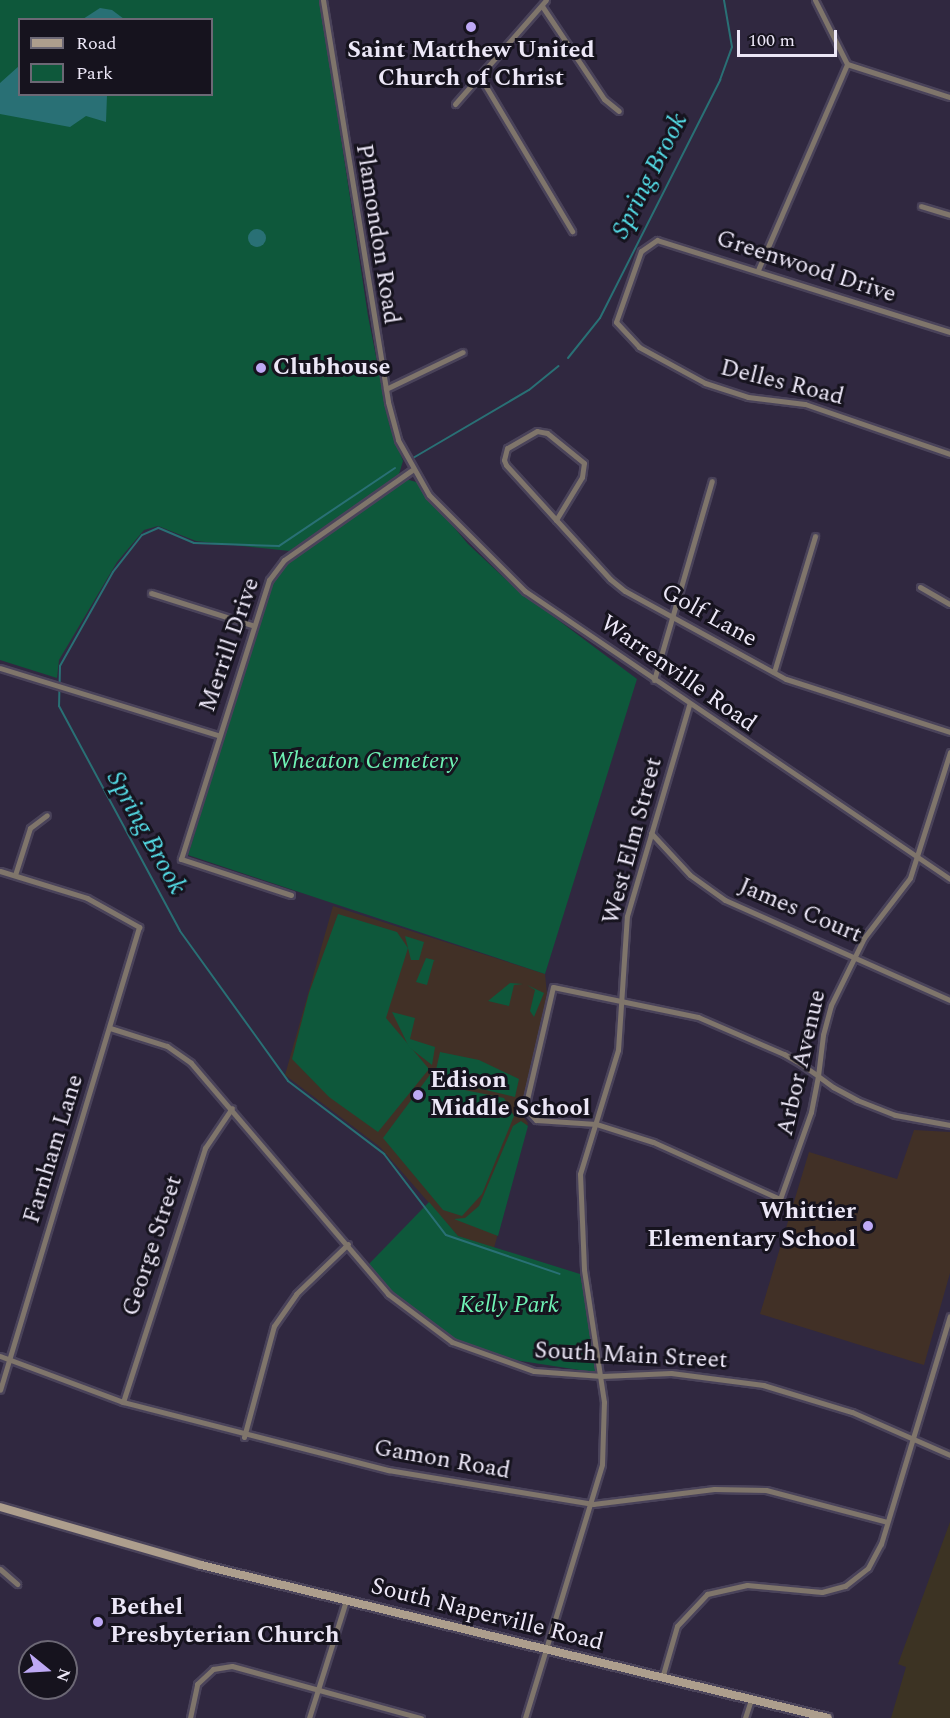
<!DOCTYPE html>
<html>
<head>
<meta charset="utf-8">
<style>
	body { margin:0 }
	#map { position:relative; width:950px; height:1718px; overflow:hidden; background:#302840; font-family:Spectral,serif }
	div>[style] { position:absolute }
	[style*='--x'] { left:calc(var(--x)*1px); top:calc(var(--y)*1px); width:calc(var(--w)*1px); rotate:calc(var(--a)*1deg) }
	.commercial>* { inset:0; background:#3c3323 }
	.education>* { inset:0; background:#413026 }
	.green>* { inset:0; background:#0e583b }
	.water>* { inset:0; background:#297075 }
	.round { border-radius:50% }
	.stream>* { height:2px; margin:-1px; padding:0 1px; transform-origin:1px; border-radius:1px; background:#297075 }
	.roads { filter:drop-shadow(2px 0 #4a435a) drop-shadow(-2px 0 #4a435a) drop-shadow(0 2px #4a435a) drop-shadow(0 -2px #4a435a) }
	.street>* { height:5px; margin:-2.5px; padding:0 2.5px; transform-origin:2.5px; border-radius:2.5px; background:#7f756b }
	.secondary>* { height:8px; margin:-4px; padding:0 4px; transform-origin:4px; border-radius:4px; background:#ad9e8d }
	.dots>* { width:16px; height:16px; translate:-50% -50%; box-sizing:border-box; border:3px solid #16131e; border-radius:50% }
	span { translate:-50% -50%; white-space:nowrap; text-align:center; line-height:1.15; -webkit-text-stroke:6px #16131e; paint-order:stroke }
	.poi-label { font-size:24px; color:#ece7f7; font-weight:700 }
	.left { translate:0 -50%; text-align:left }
	.right { translate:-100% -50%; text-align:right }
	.street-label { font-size:24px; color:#ece7f7 }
	.park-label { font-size:24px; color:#6ef2b4; font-style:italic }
	.water-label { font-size:26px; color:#54dce6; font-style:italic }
	.legend { position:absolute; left:18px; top:18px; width:195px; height:78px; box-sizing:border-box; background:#16131e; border:2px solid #6c6875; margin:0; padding:8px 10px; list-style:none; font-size:18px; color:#ece7f7 }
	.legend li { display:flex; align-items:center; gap:12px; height:30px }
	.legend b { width:30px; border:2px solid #6c6875 }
	.north { position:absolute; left:18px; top:1640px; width:60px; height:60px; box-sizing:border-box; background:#16131e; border:2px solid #6c6875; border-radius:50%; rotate:108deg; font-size:16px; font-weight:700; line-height:24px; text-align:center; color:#ece7f7 }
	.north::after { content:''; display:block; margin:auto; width:21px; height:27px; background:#bea9f5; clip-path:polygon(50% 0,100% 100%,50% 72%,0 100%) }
	.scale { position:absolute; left:737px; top:30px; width:100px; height:27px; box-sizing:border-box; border:3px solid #ece7f7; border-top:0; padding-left:8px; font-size:18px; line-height:21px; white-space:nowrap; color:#ece7f7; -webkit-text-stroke:4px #16131e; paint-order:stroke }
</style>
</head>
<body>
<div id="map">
	<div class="commercial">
		<i style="clip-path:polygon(950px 1522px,950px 1718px,891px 1718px,906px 1667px,898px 1664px)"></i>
	</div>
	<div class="education">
		<i style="clip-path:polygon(333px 906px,545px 974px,547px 994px,522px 1115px,528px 1123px,494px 1248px,458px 1236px,380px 1147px,285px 1075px)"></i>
		<i style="clip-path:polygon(914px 1130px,950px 1132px,950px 1273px,924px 1365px,760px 1314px,809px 1152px,897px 1179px)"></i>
	</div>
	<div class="green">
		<i style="clip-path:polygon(evenodd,0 0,320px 0,368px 316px,390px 427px,403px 461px,399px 474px,290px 551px,196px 541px,158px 526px,144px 530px,117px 562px,59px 660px,57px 678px,0 660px,0 0,20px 20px,212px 20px,212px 94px,20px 94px,20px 20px)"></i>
		<i style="clip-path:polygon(406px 479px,416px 482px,468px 544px,514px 587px,637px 679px,545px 974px,188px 855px,273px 580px,292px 559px)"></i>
		<i style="clip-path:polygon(338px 914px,397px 932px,408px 948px,386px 1018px,429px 1069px,378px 1132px,329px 1097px,292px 1059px,309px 993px)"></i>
		<i style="clip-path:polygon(405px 936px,424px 942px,419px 960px,411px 960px)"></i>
		<i style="clip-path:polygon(426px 958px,450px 964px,434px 960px,427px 985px,416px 982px)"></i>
		<i style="clip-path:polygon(510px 983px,523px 984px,514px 985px,509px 1006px,488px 1001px)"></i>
		<i style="clip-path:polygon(527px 985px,544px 993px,534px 1017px,530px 1011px,535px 990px)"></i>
		<i style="clip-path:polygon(392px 1012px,415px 1018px,410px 1039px,435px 1047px,432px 1065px,409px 1047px)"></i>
		<i style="clip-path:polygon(440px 1052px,479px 1060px,519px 1079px,515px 1097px,448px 1081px,436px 1070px)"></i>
		<i style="clip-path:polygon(432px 1072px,455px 1088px,504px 1098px,514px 1116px,482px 1194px,462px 1216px,443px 1210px,383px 1138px)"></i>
		<i style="clip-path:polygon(521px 1121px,528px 1126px,498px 1236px,454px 1219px,465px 1218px,479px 1206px,513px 1126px)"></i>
		<i style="clip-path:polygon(429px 1202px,458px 1236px,580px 1274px,599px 1373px,495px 1357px,458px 1341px,391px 1292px,367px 1266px)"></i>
	</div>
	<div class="water">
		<i style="clip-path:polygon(100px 8px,112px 10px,124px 19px,83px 19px)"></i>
		<i style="clip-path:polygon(19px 66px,20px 94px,107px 95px,106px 122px,86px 116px,70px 127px,0 114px,0 83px)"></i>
		<i class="round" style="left:248px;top:229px;width:18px;height:18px"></i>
	</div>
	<div class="stream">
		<i style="--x:568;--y:358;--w:51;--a:-51.3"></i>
		<i style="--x:600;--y:318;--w:267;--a:-63.2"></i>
		<i style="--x:720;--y:80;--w:35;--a:-70"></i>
		<i style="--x:732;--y:47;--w:48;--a:-99.7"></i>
		<i style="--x:413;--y:458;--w:134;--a:-30.4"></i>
		<i style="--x:529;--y:390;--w:38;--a:-39"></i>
		<i style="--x:395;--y:468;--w:140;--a:146.1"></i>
		<i style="--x:279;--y:546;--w:85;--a:-178"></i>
		<i style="--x:194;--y:543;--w:39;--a:-157"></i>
		<i style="--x:158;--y:528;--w:17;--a:156"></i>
		<i style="--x:142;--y:535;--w:47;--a:128.1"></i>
		<i style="--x:113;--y:572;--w:108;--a:119.4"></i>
		<i style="--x:60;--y:666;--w:40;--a:91.4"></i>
		<i style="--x:59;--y:706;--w:255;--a:61.7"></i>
		<i style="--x:180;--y:931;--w:185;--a:54.2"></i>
		<i style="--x:288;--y:1081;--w:121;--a:37.2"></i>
		<i style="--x:384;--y:1154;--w:102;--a:52.6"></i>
		<i style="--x:446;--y:1235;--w:120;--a:18.9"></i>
	</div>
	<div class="roads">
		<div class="street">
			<i style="--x:323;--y:0;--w:407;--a:80.8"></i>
			<i style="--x:388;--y:402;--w:39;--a:75"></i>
			<i style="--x:398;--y:440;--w:63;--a:60.6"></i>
			<i style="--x:429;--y:495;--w:136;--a:45"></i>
			<i style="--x:525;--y:591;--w:513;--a:34.12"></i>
			<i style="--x:815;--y:0;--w:72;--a:63.4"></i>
			<i style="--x:847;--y:64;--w:108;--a:17.8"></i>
			<i style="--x:542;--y:6;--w:112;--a:56.3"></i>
			<i style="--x:604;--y:99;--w:19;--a:39"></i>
			<i style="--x:479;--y:75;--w:182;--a:59.2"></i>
			<i style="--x:455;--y:104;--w:138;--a:-48.8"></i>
			<i style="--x:921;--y:206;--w:30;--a:17"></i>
			<i style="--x:758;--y:270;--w:224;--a:-66.6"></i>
			<i style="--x:950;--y:332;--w:307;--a:-162.6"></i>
			<i style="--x:657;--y:240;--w:19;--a:145"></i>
			<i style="--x:641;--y:251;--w:75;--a:109.4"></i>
			<i style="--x:616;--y:322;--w:34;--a:47"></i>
			<i style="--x:639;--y:347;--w:75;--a:28.6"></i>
			<i style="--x:705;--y:383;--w:45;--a:18"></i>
			<i style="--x:748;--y:397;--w:57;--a:7"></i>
			<i style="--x:805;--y:404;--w:153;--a:19"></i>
			<i style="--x:386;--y:389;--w:85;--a:-25.7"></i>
			<i style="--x:556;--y:520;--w:50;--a:-58.8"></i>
			<i style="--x:582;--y:477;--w:14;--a:-82"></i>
			<i style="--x:584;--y:463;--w:48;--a:-141"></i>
			<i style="--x:547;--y:433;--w:10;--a:-169"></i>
			<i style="--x:537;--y:431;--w:34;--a:150"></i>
			<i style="--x:507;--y:448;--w:12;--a:104"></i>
			<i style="--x:504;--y:460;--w:5;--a:68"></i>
			<i style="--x:506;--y:465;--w:154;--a:47.6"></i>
			<i style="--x:610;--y:579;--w:19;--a:39"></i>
			<i style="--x:625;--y:591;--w:183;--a:28.7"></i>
			<i style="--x:786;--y:679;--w:172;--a:17.9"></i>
			<i style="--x:920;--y:587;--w:34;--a:30"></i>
			<i style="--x:151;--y:593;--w:106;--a:17.6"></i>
			<i style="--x:0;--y:668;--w:228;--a:17.1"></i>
			<i style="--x:774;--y:672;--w:142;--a:-73.2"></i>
			<i style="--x:654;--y:680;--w:207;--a:-73.8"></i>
			<i style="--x:950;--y:752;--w:132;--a:107.6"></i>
			<i style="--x:910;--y:878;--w:76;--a:127.5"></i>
			<i style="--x:864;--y:938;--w:75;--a:116.2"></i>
			<i style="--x:831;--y:1005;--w:31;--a:105"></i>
			<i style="--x:823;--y:1035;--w:41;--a:97"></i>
			<i style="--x:818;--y:1076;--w:37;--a:101"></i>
			<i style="--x:811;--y:1112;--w:92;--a:109.6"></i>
			<i style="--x:780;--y:1199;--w:139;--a:-155.8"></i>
			<i style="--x:653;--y:1142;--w:60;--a:-162.5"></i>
			<i style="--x:596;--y:1124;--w:60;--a:-176.2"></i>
			<i style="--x:536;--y:1120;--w:16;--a:-133"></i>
			<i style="--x:525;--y:1108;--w:124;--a:-77"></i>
			<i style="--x:553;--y:987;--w:148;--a:11.7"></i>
			<i style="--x:698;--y:1017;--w:94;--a:23.3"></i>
			<i style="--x:784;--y:1054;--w:20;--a:30"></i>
			<i style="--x:801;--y:1064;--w:21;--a:35"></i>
			<i style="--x:818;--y:1076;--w:19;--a:36"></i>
			<i style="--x:833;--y:1087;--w:27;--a:28"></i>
			<i style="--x:857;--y:1100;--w:41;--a:21.5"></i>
			<i style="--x:895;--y:1115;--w:56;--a:10.3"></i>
			<i style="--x:651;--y:833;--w:57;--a:47.1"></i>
			<i style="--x:690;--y:875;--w:43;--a:35.5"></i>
			<i style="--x:725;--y:900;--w:246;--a:24"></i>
			<i style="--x:0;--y:871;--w:91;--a:17.2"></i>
			<i style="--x:87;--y:898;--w:60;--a:29.1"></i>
			<i style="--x:139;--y:927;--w:483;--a:106.7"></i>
			<i style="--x:15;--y:875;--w:49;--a:-72.3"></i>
			<i style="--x:30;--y:828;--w:21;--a:-37"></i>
			<i style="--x:291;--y:895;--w:116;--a:-161.9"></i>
			<i style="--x:181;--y:859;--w:293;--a:-72.5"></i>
			<i style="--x:269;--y:580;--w:25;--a:-53"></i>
			<i style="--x:284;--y:560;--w:156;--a:-35.1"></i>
			<i style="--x:110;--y:1028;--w:60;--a:17.5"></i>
			<i style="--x:167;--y:1046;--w:29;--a:35"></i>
			<i style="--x:191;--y:1063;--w:304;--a:49.5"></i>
			<i style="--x:388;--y:1294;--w:80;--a:36.9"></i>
			<i style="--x:452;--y:1342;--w:87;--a:19.5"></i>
			<i style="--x:534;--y:1371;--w:68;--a:4.2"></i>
			<i style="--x:602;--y:1376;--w:69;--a:-2.5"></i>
			<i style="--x:671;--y:1373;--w:93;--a:7.4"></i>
			<i style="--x:763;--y:1385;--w:93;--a:16.9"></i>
			<i style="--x:852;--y:1412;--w:107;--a:23.7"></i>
			<i style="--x:0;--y:1356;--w:131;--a:20.5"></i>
			<i style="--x:123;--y:1402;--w:274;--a:14.4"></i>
			<i style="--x:388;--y:1470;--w:208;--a:9.4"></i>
			<i style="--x:593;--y:1504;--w:122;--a:-7.1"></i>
			<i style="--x:714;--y:1489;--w:52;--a:1.1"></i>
			<i style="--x:766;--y:1490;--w:125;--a:14.8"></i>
			<i style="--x:123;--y:1402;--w:267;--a:-72.1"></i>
			<i style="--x:205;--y:1148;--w:48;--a:-56"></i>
			<i style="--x:244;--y:1437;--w:115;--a:-74.9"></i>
			<i style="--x:274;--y:1326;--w:39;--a:-55"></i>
			<i style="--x:296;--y:1294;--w:72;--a:-43.9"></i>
			<i style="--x:0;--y:1569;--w:23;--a:41"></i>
			<i style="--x:662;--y:1678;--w:54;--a:-73.9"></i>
			<i style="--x:677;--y:1626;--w:44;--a:-46.8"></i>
			<i style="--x:707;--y:1594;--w:41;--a:-12.7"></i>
			<i style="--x:747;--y:1585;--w:75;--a:5.3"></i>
			<i style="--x:822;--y:1592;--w:24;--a:-15"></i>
			<i style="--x:845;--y:1586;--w:29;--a:-38"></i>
			<i style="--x:868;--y:1568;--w:27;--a:-62"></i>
			<i style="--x:881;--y:1544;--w:238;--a:-73.2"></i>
			<i style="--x:190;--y:1718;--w:35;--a:-78"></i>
			<i style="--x:197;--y:1684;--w:22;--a:-43"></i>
			<i style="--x:213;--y:1669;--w:19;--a:-9"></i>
			<i style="--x:232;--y:1666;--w:196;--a:15.4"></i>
			<i style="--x:309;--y:1718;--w:123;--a:-72.5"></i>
			<i style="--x:525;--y:1718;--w:265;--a:-73.1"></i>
			<i style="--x:602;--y:1464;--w:62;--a:-88.2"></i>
			<i style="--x:604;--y:1402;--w:134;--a:-98.6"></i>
			<i style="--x:584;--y:1269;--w:95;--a:-92.4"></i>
			<i style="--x:580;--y:1174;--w:130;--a:-73"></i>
			<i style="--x:618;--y:1050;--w:134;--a:-86.2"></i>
			<i style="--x:627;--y:916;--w:220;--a:-73.6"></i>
			<i style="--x:745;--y:1718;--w:20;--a:-72"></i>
		</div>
		<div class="secondary">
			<i style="--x:0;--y:1507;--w:209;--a:16.1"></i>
			<i style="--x:201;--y:1565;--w:645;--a:13.71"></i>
		</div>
	</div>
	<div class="dots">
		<i style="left:471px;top:27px;background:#bea9f5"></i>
		<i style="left:261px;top:368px;background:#bea9f5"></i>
		<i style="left:418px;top:1095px;background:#bea9f5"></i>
		<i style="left:868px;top:1226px;background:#bea9f5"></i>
		<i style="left:98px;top:1622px;background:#bea9f5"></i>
	</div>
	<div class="poi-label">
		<span style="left:471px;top:65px">Saint Matthew United<br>Church of Christ</span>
		<span class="left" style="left:273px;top:368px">Clubhouse</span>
		<span class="left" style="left:430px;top:1095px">Edison<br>Middle School</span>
		<span class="right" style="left:856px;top:1226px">Whittier<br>Elementary School</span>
		<span class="left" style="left:110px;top:1622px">Bethel<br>Presbyterian Church</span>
	</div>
	<div class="street-label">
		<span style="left:377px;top:234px;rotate:81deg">Plamondon Road</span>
		<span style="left:806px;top:267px;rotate:18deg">Greenwood Drive</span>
		<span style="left:782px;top:383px;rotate:14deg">Delles Road</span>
		<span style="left:709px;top:616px;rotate:29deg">Golf Lane</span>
		<span style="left:230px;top:645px;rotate:-71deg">Merrill Drive</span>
		<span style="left:678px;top:674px;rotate:35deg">Warrenville Road</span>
		<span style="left:633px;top:841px;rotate:-75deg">West Elm Street</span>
		<span style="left:800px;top:911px;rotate:23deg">James Court</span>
		<span style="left:802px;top:1063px;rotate:-77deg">Arbor Avenue</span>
		<span style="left:54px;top:1149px;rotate:-73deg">Farnham Lane</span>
		<span style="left:153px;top:1246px;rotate:-72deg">George Street</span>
		<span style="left:631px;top:1356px;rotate:3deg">South Main Street</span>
		<span style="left:442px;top:1460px;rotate:10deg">Gamon Road</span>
		<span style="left:487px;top:1615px;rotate:14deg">South Naperville Road</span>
	</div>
	<div class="park-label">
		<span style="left:364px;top:762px">Wheaton Cemetery</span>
		<span style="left:509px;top:1306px">Kelly Park</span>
	</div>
	<div class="water-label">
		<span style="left:650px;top:176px;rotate:-63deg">Spring Brook</span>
		<span style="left:146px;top:833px;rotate:61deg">Spring Brook</span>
	</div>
	<ul class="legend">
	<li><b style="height:8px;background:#ad9e8d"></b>Road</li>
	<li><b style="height:16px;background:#0e583b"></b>Park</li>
	</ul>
	<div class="north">N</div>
	<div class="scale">100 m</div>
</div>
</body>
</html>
